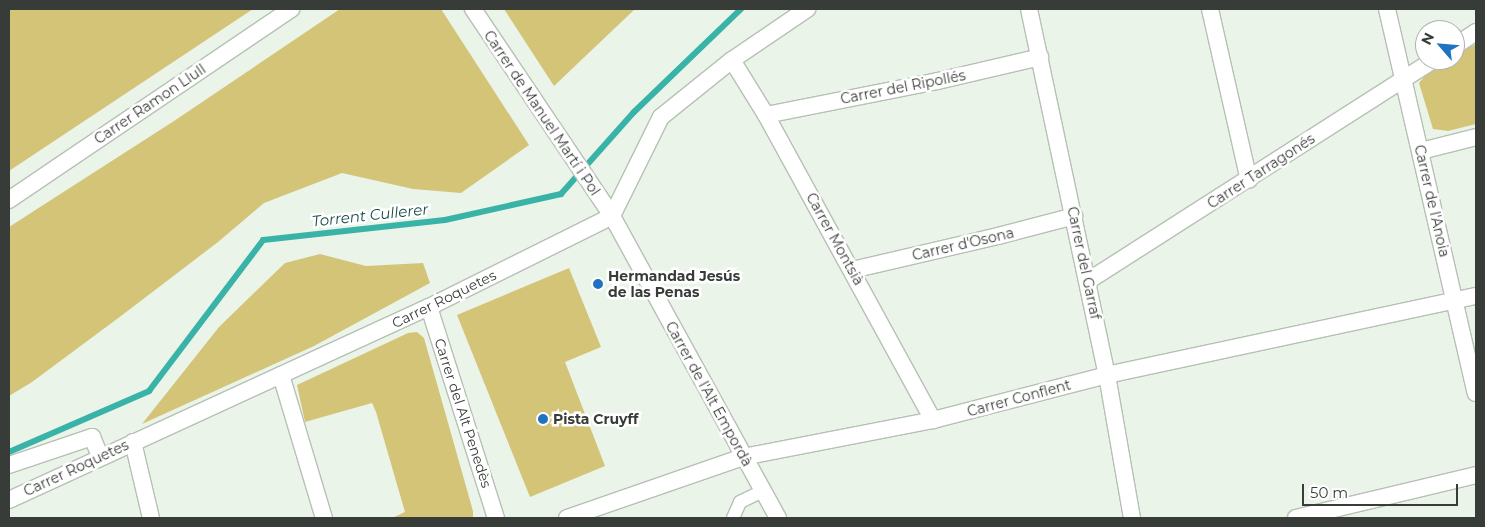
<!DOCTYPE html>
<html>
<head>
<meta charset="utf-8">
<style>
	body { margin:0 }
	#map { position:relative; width:1485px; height:527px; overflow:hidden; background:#eaf4e9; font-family:Montserrat,sans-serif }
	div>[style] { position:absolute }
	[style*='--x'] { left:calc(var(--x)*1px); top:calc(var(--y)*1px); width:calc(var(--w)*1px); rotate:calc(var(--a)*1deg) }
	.green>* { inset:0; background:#d4c478 }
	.stream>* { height:6px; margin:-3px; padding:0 3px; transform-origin:3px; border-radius:3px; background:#39b3a7 }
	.roads { filter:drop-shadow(1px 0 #b7c0b5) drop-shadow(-1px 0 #b7c0b5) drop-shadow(0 1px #b7c0b5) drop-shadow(0 -1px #b7c0b5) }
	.pedestrian>* { height:12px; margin:-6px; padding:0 6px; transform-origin:6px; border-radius:6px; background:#fff }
	.minor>* { height:16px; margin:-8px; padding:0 8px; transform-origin:8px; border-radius:8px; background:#fff }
	.dots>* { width:14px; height:14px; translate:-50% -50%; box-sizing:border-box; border:2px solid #fff; border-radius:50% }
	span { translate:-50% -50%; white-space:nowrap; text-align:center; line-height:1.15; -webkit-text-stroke:5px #fff; paint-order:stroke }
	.street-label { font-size:14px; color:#383c38 }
	.poi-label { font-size:14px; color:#383c38; font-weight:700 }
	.left { translate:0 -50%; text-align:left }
	.water-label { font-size:15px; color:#194c47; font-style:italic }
	.frame { position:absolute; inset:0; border:10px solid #383c38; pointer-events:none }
	.north { position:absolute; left:1415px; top:20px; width:50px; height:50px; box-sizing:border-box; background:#fff; border:1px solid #afb1af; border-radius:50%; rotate:297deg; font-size:14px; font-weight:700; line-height:20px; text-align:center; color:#383c38 }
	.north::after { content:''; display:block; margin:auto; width:18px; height:22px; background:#2073c1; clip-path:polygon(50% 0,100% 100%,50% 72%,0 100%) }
	.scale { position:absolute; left:1302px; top:484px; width:156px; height:22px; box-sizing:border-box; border:2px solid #383c38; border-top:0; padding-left:6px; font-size:15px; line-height:18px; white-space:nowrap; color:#383c38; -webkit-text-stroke:4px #fff; paint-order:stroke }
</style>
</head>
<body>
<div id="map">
	<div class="green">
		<i style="clip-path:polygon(9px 9px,253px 9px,9px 171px)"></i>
		<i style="clip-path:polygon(340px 9px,441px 9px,529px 145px,461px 193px,413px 189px,342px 173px,264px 203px,218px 242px,121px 316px,32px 382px,9px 396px,9px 227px,174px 121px)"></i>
		<i style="clip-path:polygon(504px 9px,635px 9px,554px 86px)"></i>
		<i style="clip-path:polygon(1476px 44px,1476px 124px,1448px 131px,1433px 129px,1419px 83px,1432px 67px,1446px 60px,1455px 60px,1455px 55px)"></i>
		<i style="clip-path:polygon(320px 254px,366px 266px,423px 263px,430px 283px,314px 346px,142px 424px,219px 327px,285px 263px)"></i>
		<i style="clip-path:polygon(569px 268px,601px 347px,565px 362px,605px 466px,530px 497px,457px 315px)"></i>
		<i style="clip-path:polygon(417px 332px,424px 338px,473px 511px,473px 518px,392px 518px,405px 512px,376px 412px,372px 403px,305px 422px,297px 385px,408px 333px)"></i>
	</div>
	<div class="stream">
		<i style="--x:9;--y:452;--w:153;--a:-23.5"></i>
		<i style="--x:149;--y:391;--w:189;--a:-52.9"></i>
		<i style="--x:263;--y:240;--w:183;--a:-6.3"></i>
		<i style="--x:445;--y:220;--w:119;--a:-12.6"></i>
		<i style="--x:561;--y:194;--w:110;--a:-48.3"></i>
		<i style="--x:634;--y:112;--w:149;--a:-43.9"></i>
	</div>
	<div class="roads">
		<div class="pedestrian">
			<i style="--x:733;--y:518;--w:17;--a:-66"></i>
			<i style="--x:740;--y:502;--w:25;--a:-26"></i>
		</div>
		<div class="minor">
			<i style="--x:473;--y:9;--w:249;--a:56.1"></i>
			<i style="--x:612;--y:216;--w:345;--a:61.2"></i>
			<i style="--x:1029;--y:9;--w:374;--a:78"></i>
			<i style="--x:1107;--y:375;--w:145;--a:80.1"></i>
			<i style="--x:1210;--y:9;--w:175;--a:77.2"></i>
			<i style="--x:1387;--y:9;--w:394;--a:77"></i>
			<i style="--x:1455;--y:46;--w:25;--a:-34"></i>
			<i style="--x:732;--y:60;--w:65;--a:58.3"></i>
			<i style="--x:766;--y:115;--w:348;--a:61.3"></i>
			<i style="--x:766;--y:115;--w:175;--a:-11.2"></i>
			<i style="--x:938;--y:81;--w:105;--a:-13.2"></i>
			<i style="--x:1421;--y:151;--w:57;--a:-14.3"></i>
			<i style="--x:9;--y:200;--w:341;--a:-34.1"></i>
			<i style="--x:852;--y:270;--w:150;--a:-13.1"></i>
			<i style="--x:998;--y:236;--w:79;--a:-14.7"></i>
			<i style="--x:1088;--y:281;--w:410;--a:-32.6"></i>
			<i style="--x:429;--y:307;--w:221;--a:72.4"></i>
			<i style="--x:281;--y:375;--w:149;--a:73.3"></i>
			<i style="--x:133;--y:442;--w:78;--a:76.7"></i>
			<i style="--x:9;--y:465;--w:88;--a:-18.6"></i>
			<i style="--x:92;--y:437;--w:21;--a:67"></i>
			<i style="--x:9;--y:500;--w:462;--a:-24.7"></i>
			<i style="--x:429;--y:307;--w:204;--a:-26.4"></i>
			<i style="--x:612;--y:216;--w:110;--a:-63.7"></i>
			<i style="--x:661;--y:117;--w:91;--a:-38.8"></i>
			<i style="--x:732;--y:60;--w:91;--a:-34.2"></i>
			<i style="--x:567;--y:518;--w:186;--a:-19.1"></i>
			<i style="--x:743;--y:457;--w:194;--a:-11"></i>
			<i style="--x:933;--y:420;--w:180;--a:-14.5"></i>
			<i style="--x:1107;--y:375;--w:377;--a:-12.1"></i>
			<i style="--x:1296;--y:518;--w:185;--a:-13.4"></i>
		</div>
	</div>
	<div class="dots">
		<i style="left:598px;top:284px;background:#2073c1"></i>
		<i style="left:543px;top:419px;background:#2073c1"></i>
	</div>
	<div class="street-label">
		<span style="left:903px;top:87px;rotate:-11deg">Carrer del Ripollés</span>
		<span style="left:150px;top:104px;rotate:-34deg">Carrer Ramon Llull</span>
		<span style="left:542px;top:113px;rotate:56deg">Carrer de Manuel Martí i Pol</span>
		<span style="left:1261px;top:171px;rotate:-33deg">Carrer Tarragonés</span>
		<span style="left:1432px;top:201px;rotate:77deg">Carrer de l'Anoia</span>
		<span style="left:835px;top:239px;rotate:61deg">Carrer Montsià</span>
		<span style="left:963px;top:244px;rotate:-13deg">Carrer d'Osona</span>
		<span style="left:1084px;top:263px;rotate:78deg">Carrer del Garraf</span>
		<span style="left:444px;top:299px;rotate:-26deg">Carrer Roquetes</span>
		<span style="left:709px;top:394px;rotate:61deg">Carrer de l'Alt Empordà</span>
		<span style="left:1019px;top:398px;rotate:-15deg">Carrer Conflent</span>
		<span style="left:463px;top:413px;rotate:72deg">Carrer del Alt Penedès</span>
		<span style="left:76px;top:468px;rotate:-25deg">Carrer Roquetes</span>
	</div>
	<div class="poi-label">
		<span class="left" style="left:608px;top:284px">Hermandad Jesús<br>de las Penas</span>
		<span class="left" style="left:553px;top:419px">Pista Cruyff</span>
	</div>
	<div class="water-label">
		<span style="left:370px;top:215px;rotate:-6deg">Torrent Cullerer</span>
	</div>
	<div class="frame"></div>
	<div class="north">N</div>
	<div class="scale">50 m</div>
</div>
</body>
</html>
